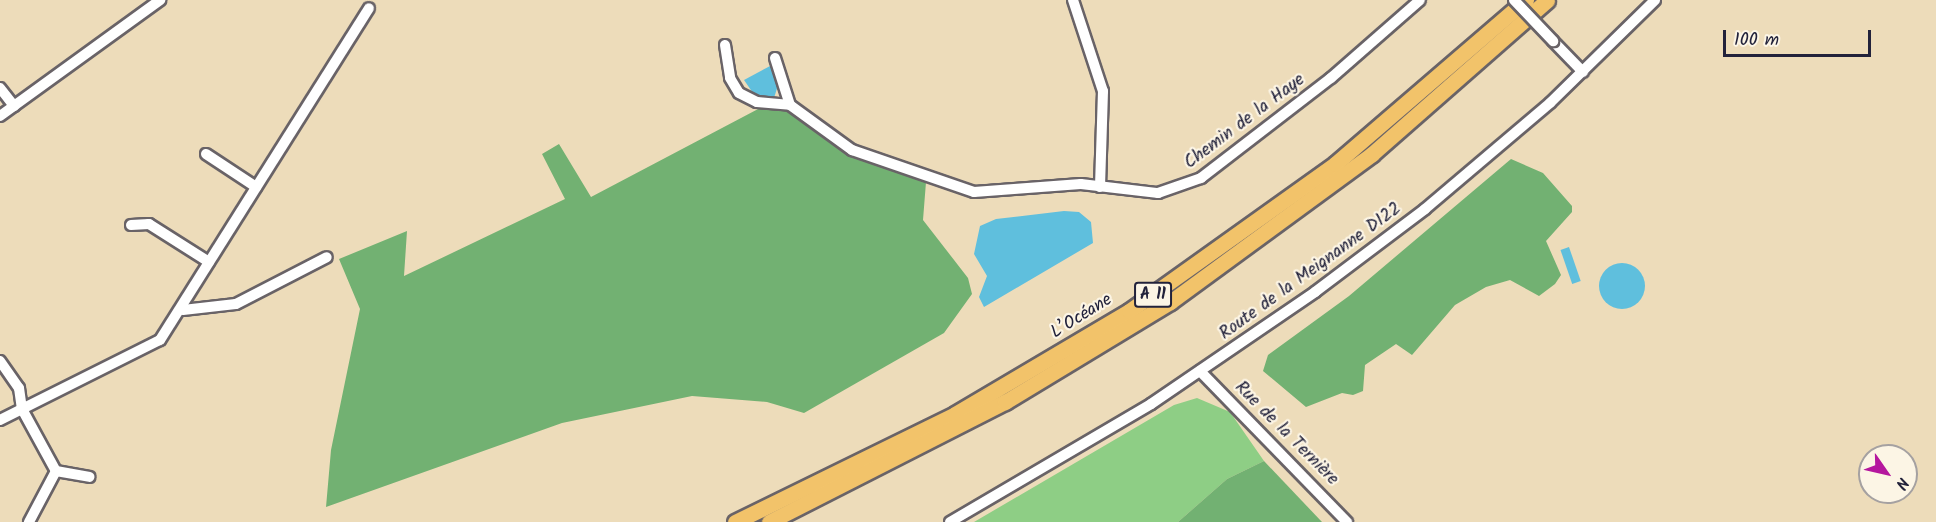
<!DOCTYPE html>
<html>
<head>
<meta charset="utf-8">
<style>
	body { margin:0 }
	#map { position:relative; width:1936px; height:522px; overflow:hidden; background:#eddcba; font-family:Kalam,sans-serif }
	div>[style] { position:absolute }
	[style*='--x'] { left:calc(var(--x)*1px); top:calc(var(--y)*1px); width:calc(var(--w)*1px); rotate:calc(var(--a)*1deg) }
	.green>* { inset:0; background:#8ece85 }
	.forest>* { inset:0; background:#72b172 }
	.water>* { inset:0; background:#5fbfdd; transform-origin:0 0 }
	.round { border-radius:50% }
	.roads { filter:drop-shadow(2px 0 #696367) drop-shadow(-2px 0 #696367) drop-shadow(0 2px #696367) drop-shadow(0 -2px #696367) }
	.minor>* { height:10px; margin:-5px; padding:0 5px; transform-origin:5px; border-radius:5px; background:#fff }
	.highway>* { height:15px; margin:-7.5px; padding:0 7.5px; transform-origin:7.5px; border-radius:7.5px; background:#f2c36a }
	.bridges { filter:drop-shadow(2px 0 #696367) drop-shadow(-2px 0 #696367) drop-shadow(0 2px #696367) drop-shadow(0 -2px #696367) }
	.minor-bridge>* { height:10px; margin:-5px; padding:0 5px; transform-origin:5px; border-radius:5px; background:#fff }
	span { translate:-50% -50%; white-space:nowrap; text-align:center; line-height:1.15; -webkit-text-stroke:4.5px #fcf5e5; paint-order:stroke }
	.shield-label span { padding:2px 4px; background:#fcf5e5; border:2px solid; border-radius:4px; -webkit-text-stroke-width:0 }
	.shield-label { font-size:16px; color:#22223b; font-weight:700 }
	.street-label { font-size:18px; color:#22223b }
	.north { position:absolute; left:1858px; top:444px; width:60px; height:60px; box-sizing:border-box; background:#fcf5e5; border:2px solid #a5a1a1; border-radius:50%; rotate:124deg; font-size:16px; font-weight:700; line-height:24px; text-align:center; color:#22223b }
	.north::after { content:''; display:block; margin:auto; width:21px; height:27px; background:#b5179e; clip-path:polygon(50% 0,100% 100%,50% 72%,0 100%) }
	.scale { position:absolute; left:1723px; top:30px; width:148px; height:27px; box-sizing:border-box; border:3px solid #22223b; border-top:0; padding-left:8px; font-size:18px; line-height:21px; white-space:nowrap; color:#22223b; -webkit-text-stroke:4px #fcf5e5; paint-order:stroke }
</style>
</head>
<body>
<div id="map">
	<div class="green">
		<i style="clip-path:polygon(1197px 398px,1230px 412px,1264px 461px,1227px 479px,1178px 522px,974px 522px,1174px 405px)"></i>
	</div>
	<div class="forest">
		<i style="clip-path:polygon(790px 105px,852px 150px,926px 182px,923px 220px,968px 278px,972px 294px,944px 333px,804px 413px,767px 402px,692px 396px,562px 423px,326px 507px,331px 450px,360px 309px,339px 259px,407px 231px,404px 276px,565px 199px,542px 154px,559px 144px,591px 197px,760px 108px)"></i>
		<i style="clip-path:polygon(1511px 159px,1543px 173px,1572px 206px,1572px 212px,1546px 241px,1561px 275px,1555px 284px,1539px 296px,1510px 280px,1486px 287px,1455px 305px,1412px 355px,1396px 344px,1365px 365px,1363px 391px,1353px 395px,1342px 393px,1306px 407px,1263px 371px,1268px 355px,1349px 296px)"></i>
		<i style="clip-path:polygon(1264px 461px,1322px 522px,1178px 522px,1227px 479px)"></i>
	</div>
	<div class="water">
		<i style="clip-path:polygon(772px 65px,780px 79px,773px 101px,755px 96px,744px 80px)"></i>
		<i style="clip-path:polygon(1064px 211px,1079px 212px,1091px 222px,1093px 243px,984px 307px,979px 297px,987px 276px,974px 254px,980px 226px,996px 219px)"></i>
		<i style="left:1569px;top:247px;width:36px;height:9px;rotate:71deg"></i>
		<i class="round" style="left:1599px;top:263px;width:46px;height:46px"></i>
	</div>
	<div class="roads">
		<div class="minor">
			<i style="--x:1073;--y:0;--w:96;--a:71.8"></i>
			<i style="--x:1103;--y:91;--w:96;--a:91.8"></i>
			<i style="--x:1553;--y:41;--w:43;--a:45.9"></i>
			<i style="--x:725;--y:45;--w:33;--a:81"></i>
			<i style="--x:730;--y:78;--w:17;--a:59"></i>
			<i style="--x:739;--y:93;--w:20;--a:27"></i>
			<i style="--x:757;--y:102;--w:33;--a:5"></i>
			<i style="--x:790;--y:105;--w:77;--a:36"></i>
			<i style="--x:852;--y:150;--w:129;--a:19"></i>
			<i style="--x:974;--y:192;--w:107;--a:-4.3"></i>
			<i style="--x:1081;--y:184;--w:78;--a:6.7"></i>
			<i style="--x:1158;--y:193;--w:46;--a:-19.2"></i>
			<i style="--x:1201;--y:178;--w:164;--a:-37.6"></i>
			<i style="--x:1331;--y:78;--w:118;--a:-41.2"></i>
			<i style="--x:775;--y:58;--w:49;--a:72.3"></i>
			<i style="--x:0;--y:88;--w:23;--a:52"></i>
			<i style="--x:0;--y:116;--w:198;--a:-35.9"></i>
			<i style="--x:206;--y:154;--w:60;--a:33.4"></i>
			<i style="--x:131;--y:225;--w:18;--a:-3"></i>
			<i style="--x:149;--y:224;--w:71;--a:32.3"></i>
			<i style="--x:183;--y:310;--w:53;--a:-6.5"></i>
			<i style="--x:236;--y:304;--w:102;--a:-27.3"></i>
			<i style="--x:0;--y:361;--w:33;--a:55"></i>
			<i style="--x:19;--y:388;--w:21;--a:82"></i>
			<i style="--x:22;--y:409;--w:71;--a:61.3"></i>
			<i style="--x:56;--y:471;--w:58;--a:117.9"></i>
			<i style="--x:1200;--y:371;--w:211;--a:45.8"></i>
			<i style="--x:0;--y:420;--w:179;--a:-26.6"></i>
			<i style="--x:160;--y:340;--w:392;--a:-57.8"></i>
			<i style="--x:56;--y:471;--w:34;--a:10"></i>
			<i style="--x:950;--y:522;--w:233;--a:-30.4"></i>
			<i style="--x:1151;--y:404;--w:199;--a:-34.3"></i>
			<i style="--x:1315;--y:292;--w:138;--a:-37"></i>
			<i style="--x:1425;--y:209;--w:164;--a:-40.3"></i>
			<i style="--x:1550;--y:103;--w:147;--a:-44.4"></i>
		</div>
		<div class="highway">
			<i style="--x:735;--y:522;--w:245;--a:-26.1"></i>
			<i style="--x:955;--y:414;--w:202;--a:-30.6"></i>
			<i style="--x:1129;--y:311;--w:253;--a:-35.5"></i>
			<i style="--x:1335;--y:164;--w:252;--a:-40.7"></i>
			<i style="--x:769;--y:522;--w:265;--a:-27"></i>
			<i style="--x:1005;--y:402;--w:193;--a:-31.2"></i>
			<i style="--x:1170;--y:302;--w:250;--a:-36.2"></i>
			<i style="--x:1372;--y:154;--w:233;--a:-41.3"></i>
		</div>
	</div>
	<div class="bridges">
		<div class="minor-bridge">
			<i style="--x:1514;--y:0;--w:57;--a:46.4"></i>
		</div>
	</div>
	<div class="shield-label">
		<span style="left:1153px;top:295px">A 11</span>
	</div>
	<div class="street-label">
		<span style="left:1245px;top:122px;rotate:-37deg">Chemin de la Haye</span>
		<span style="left:1311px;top:272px;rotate:-36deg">Route de la Meignanne D122</span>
		<span style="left:1082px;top:317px;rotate:-32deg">L’Océane</span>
		<span style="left:1286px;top:434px;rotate:45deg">Rue de la Ternière</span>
	</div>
	<div class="north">N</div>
	<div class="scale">100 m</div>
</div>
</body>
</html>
